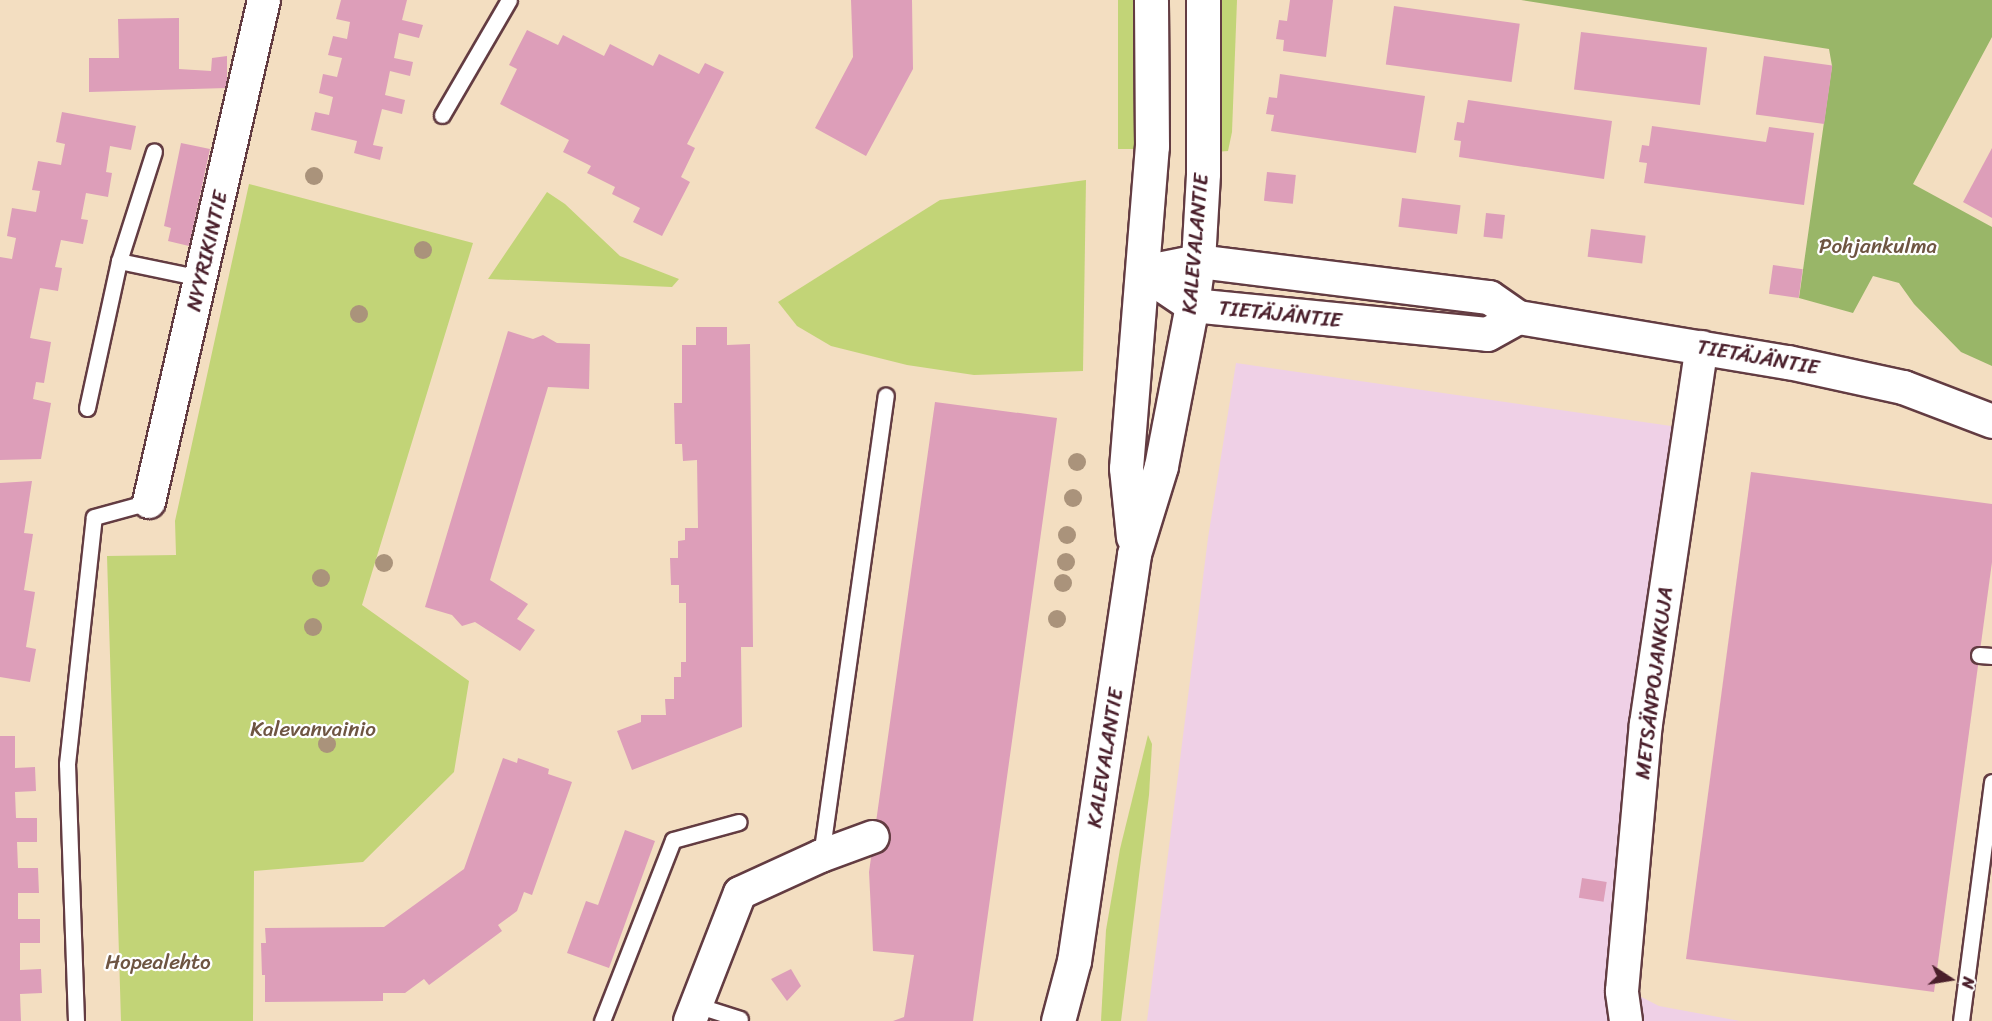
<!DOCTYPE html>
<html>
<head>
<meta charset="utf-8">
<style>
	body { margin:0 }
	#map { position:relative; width:1992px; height:1021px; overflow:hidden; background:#f3dec1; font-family:Sriracha,sans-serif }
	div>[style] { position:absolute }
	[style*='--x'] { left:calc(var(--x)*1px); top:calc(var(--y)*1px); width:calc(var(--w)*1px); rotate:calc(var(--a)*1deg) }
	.built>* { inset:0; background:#efd0e6 }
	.green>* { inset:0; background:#c2d477; transform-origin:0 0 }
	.forest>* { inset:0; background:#99b668 }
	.building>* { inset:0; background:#dd9eb9; transform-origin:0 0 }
	.roads { filter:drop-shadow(2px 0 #633c42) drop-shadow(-2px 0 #633c42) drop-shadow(0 2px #633c42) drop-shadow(0 -2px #633c42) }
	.service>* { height:15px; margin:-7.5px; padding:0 7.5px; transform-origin:7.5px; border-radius:7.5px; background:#fff }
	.minor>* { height:32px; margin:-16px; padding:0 16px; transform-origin:16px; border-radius:16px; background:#fff }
	.tertiary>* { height:33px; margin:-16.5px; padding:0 16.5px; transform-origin:16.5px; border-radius:16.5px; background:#fff }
	.secondary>* { height:33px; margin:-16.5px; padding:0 16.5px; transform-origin:16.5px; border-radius:16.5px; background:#fff }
	.trees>* { width:18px; height:18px; margin:-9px; border-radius:50%; background:#aa937b }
	span { translate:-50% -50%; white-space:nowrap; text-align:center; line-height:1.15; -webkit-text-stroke:4.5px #fff; paint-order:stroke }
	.street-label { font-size:21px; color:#4a1f2b }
	.park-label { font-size:21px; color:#6e5542 }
	.north { position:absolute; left:1920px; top:949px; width:60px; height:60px; -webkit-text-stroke:4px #fff; paint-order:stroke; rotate:102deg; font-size:16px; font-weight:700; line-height:24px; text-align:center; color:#4a1f2b }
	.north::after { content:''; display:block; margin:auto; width:21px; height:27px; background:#4a1f2b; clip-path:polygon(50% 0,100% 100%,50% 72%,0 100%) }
</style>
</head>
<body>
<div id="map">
	<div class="built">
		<i style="clip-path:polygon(1236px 363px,1678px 427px,1608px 980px,1659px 1006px,1740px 1021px,1147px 1021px,1208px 538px)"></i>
	</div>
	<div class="green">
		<i style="left:1118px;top:0;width:22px;height:149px"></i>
		<i style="clip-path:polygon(1219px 0,1237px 0,1232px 132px,1228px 151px,1215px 152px)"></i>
		<i style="clip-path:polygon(1086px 180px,1083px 371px,974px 375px,907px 365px,831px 346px,797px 326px,778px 302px,940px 200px)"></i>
		<i style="clip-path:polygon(249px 184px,473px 243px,362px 605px,469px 681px,454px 772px,363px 862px,254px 871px,253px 1021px,121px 1021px,107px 556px,176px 555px,175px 521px)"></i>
		<i style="clip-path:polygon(547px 192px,565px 204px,620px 256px,679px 279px,672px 287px,488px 279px)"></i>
		<i style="clip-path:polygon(1148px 735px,1152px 744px,1149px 795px,1121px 1021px,1101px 1021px,1106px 930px,1120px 849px)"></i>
	</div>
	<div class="forest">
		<i style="clip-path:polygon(1521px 0,1992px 0,1992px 37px,1913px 184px,1992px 227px,1992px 366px,1961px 352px,1914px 304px,1899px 283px,1873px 276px,1853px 313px,1799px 298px,1832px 66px,1829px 49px)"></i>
	</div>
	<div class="building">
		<i style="clip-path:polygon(341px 0,407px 0,402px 20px,423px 25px,419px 38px,399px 33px,394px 58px,413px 62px,410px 76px,390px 71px,385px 95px,405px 100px,402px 114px,382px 109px,373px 145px,383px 147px,380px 160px,354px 153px,357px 141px,311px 130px,315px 112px,329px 115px,333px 97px,319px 93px,323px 74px,337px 77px,342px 58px,328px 55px,333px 36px,347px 39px,350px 22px,336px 19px)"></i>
		<i style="clip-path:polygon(851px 0,912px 0,913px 69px,866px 156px,815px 128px,853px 57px)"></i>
		<i style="clip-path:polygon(1290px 0,1333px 0,1326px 57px,1283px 51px,1284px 40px,1276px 39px,1279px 20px,1287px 21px)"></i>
		<i style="left:1394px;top:6px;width:127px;height:59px;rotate:8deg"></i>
		<i style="clip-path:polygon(179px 18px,179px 69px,211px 71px,212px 58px,227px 56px,227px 88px,89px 92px,89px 58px,119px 58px,118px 19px)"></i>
		<i style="clip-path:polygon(527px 30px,558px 45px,563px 35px,604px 56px,610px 44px,653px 66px,659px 54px,699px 74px,705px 63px,724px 72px,687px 144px,695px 148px,681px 177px,690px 182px,662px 236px,633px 222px,640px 208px,612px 194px,615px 187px,587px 173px,591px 166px,563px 152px,569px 140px,500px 104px,517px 69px,509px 65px)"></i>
		<i style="left:1581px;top:32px;width:127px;height:58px;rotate:7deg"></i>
		<i style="left:1764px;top:56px;width:69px;height:59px;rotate:8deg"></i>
		<i style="clip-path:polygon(1280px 74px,1425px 96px,1416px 153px,1271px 131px,1274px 115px,1266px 114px,1269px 97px,1277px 98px)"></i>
		<i style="clip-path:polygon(1468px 100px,1612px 121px,1604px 179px,1459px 157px,1461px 141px,1454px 140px,1457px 122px,1464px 123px)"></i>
		<i style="clip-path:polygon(62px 112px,136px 126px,131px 150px,110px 146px,106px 172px,112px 173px,108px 197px,86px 193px,81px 219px,88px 220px,83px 244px,61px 240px,55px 267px,62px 268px,58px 291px,40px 288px,30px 338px,51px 342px,44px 383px,36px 382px,33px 399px,51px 403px,41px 459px,0 460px,0 257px,12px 259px,16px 238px,7px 236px,12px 208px,36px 212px,40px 191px,32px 190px,38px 161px,61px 165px,65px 144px,56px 142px)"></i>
		<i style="clip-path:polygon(1652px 126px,1766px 142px,1769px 127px,1814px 133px,1804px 205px,1644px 183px,1647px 163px,1639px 162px,1642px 145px,1649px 146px)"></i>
		<i style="clip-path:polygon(181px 143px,210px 149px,189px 246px,168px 241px,171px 228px,164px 226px)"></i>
		<i style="clip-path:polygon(1992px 148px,1992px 218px,1963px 202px)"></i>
		<i style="left:1267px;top:172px;width:29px;height:29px;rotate:6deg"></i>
		<i style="left:1402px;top:198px;width:59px;height:29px;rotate:7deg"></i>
		<i style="left:1486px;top:213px;width:19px;height:24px;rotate:6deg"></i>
		<i style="left:1591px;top:229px;width:55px;height:28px;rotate:7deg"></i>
		<i style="left:1773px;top:265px;width:30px;height:29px;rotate:8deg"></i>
		<i style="clip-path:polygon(696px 327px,727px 327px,727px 345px,750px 344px,753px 647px,741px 647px,742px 727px,632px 770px,617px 731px,641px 722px,641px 715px,666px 715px,665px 699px,674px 699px,674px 677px,681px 677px,681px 662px,686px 662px,686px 603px,679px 603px,679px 585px,671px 585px,670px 558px,678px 558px,678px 541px,685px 540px,685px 528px,698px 528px,697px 460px,683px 461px,682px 444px,675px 444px,674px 403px,682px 403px,682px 345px,696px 345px)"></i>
		<i style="clip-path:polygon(508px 331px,533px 339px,543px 335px,557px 343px,590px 344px,589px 389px,548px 387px,490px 580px,528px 604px,517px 619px,535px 630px,520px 651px,475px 622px,462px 626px,452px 615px,425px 607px)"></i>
		<i style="clip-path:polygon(935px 402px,1057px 418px,973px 1021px,893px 1021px,904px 1017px,914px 955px,873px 951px,869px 872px)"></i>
		<i style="clip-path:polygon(1751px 472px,1992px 504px,1992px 562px,1934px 992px,1686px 959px)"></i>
		<i style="clip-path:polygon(32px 481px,24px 533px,33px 534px,24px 590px,35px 592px,26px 647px,36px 649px,30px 682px,0 677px,0 483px)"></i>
		<i style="clip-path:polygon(0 736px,15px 736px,15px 768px,35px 767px,36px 791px,15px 792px,16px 818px,37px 818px,37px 842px,17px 842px,18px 868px,38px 868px,39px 893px,18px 893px,18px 919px,40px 919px,40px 943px,20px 943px,20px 970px,41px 969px,42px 993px,20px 994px,21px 1021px,0 1021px)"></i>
		<i style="clip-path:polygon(503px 758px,517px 763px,518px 758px,549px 769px,548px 774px,572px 782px,532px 895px,524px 892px,517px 911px,498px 925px,502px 931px,429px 985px,424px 979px,405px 993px,383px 993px,383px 1001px,265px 1002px,265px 975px,262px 975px,261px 943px,266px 943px,265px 928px,384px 927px,464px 869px)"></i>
		<i style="clip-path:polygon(625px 830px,655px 841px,609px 968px,567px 953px,586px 901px,598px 905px)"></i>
		<i style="left:1582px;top:878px;width:25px;height:20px;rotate:9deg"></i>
		<i style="clip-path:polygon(791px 969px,801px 986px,787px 1001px,771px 979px)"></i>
	</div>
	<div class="roads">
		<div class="service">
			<i style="--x:442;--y:115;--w:133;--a:-59.8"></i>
			<i style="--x:119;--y:261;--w:84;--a:11.7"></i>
			<i style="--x:87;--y:408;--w:150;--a:-77.7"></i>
			<i style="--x:119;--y:261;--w:115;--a:-72.3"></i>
			<i style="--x:1979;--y:655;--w:13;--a:4"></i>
			<i style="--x:821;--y:856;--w:465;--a:-82"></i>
			<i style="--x:696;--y:1005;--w:46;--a:17.7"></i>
			<i style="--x:76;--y:1021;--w:257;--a:-92"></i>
			<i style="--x:67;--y:764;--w:248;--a:-83.8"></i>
			<i style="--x:94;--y:517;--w:57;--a:-15.3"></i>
			<i style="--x:602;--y:1021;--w:194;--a:-68.6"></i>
			<i style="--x:673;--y:840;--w:68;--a:-15.3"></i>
			<i style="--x:1961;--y:1021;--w:241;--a:-82.6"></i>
		</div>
		<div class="minor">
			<i style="--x:149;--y:502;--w:515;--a:-77.1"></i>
			<i style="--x:690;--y:1021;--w:137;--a:-68.7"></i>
			<i style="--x:740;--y:893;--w:89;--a:-24.6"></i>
			<i style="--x:821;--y:856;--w:55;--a:-20.1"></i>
			<i style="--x:1626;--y:1021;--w:30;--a:-98"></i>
			<i style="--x:1622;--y:991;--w:268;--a:-84.9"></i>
			<i style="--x:1646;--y:724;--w:381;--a:-81.6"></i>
		</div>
		<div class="tertiary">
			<i style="--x:1143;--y:272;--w:56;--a:-11.3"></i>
			<i style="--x:1198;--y:261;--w:293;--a:7.1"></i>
			<i style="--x:1489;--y:297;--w:35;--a:35"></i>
			<i style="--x:1518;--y:317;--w:274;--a:9.5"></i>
			<i style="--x:1788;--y:362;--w:118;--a:12.3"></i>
			<i style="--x:1903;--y:387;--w:95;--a:20.9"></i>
			<i style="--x:1143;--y:272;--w:59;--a:34"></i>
			<i style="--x:1192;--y:305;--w:296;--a:5.6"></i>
			<i style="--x:1487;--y:334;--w:35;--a:-29"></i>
		</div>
		<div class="secondary">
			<i style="--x:1133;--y:537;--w:69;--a:-95.8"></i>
			<i style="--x:1126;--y:468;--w:323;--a:-85.4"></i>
			<i style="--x:1152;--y:146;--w:146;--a:-90.4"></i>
			<i style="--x:1058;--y:1021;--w:62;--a:-75.1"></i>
			<i style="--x:1074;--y:961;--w:411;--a:-81.6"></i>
			<i style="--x:1134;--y:554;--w:92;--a:-72.9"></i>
			<i style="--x:1161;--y:466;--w:164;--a:-79.1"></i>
			<i style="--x:1192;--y:305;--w:44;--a:-82.2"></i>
			<i style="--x:1198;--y:261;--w:88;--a:-86.7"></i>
			<i style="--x:1203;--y:173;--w:173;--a:-90"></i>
		</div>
	</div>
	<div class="trees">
		<i style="left:314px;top:176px"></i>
		<i style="left:423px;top:250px"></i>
		<i style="left:359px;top:314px"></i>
		<i style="left:1077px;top:462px"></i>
		<i style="left:1073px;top:498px"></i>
		<i style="left:1067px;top:535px"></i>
		<i style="left:1066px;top:562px"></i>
		<i style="left:384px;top:563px"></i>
		<i style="left:321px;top:578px"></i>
		<i style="left:1063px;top:583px"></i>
		<i style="left:1057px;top:619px"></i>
		<i style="left:313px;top:627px"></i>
		<i style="left:327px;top:744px"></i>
	</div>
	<div class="street-label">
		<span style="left:1195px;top:244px;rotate:-85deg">KALEVALANTIE</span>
		<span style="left:207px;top:251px;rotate:-77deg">NYYRIKINTIE</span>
		<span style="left:1280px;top:314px;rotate:6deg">TIETÄJÄNTIE</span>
		<span style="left:1758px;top:357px;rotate:10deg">TIETÄJÄNTIE</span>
		<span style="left:1654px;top:683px;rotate:-83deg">METSÄNPOJANKUJA</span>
		<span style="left:1105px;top:758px;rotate:-81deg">KALEVALANTIE</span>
	</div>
	<div class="park-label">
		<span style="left:1878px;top:246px">Pohjankulma</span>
		<span style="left:313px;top:729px">Kalevanvainio</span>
		<span style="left:158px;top:962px">Hopealehto</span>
	</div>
	<div class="north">N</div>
</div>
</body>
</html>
